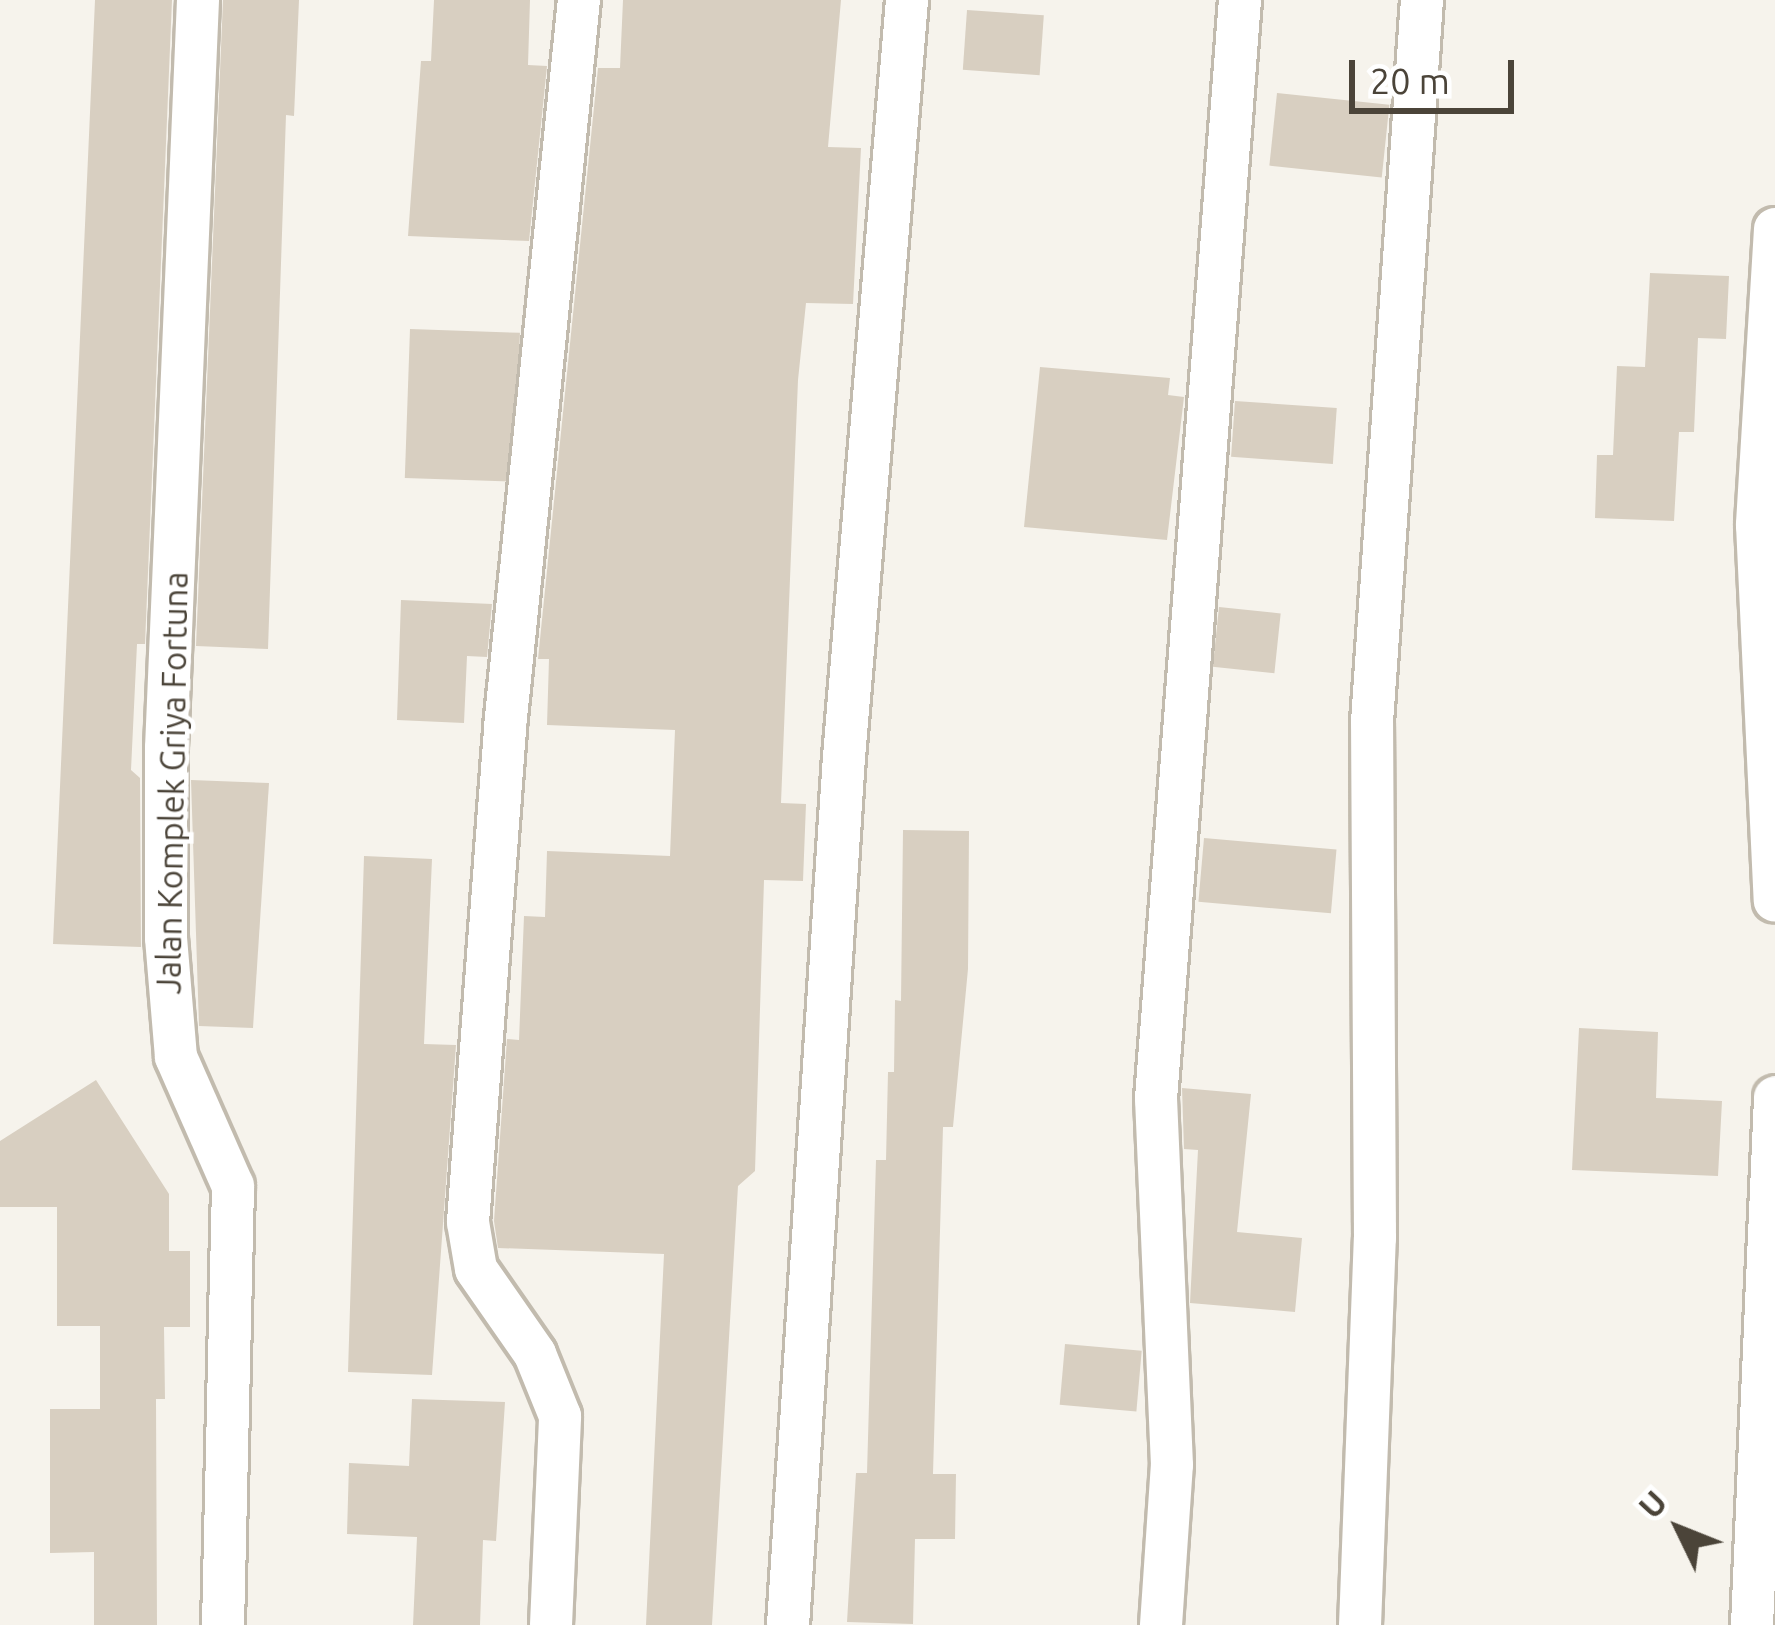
<!DOCTYPE html>
<html>
<head>
<meta charset="utf-8">
<style>
	body { margin:0 }
	#map { position:relative; width:1775px; height:1625px; overflow:hidden; background:#f6f3ec; font-family:Ubuntu,sans-serif }
	div>[style] { position:absolute }
	[style*='--x'] { left:calc(var(--x)*1px); top:calc(var(--y)*1px); width:calc(var(--w)*1px); rotate:calc(var(--a)*1deg) }
	.building>* { inset:0; background:#d8cfc1; transform-origin:0 0 }
	.roads { filter:drop-shadow(3px 0 #c2bbae) drop-shadow(-3px 0 #c2bbae) drop-shadow(0 3px #c2bbae) drop-shadow(0 -3px #c2bbae) }
	.street>* { height:42px; margin:-21px; padding:0 21px; transform-origin:21px; border-radius:21px; background:#fff }
	span { translate:-50% -50%; white-space:nowrap; text-align:center; line-height:1.15; -webkit-text-stroke:9px #fff; paint-order:stroke }
	.street-label { font-size:33px; color:#4b4439 }
	.north { position:absolute; left:1619px; top:1469px; width:120px; height:120px; -webkit-text-stroke:9px #fff; paint-order:stroke; rotate:313deg; font-size:33px; font-weight:700; line-height:48px; text-align:center; color:#4b4439 }
	.north::after { content:''; display:block; margin:auto; width:42px; height:54px; background:#4b4439; clip-path:polygon(50% 0,100% 100%,50% 72%,0 100%) }
	.scale { position:absolute; left:1349px; top:60px; width:165px; height:54px; box-sizing:border-box; border:6px solid #4b4439; border-top:0; padding-left:15px; font-size:36px; line-height:42px; white-space:nowrap; color:#4b4439; -webkit-text-stroke:9px #fff; paint-order:stroke }
</style>
</head>
<body>
<div id="map">
	<div class="building">
		<i style="clip-path:polygon(95px 0,172px 0,145px 644px,137px 644px,131px 770px,140px 778px,141px 947px,53px 944px)"></i>
		<i style="clip-path:polygon(223px 0,299px 0,294px 116px,286px 115px,268px 649px,196px 646px)"></i>
		<i style="clip-path:polygon(434px 0,530px 0,528px 65px,547px 66px,529px 241px,408px 236px,421px 61px,431px 61px)"></i>
		<i style="clip-path:polygon(623px 0,841px 0,828px 147px,861px 148px,853px 304px,806px 303px,798px 380px,781px 803px,806px 804px,803px 881px,764px 880px,755px 1171px,738px 1186px,712px 1625px,646px 1625px,664px 1254px,498px 1248px,494px 1221px,507px 1039px,519px 1040px,524px 916px,545px 917px,547px 851px,670px 856px,675px 730px,547px 725px,549px 659px,538px 659px,598px 68px,620px 68px)"></i>
		<i style="left:967px;top:10px;width:77px;height:60px;rotate:4deg"></i>
		<i style="left:1277px;top:93px;width:113px;height:73px;rotate:6deg"></i>
		<i style="clip-path:polygon(1650px 273px,1729px 276px,1726px 339px,1698px 338px,1694px 432px,1679px 432px,1674px 521px,1595px 518px,1597px 455px,1613px 455px,1617px 366px,1645px 367px)"></i>
		<i style="left:410px;top:329px;width:110px;height:149px;rotate:2deg"></i>
		<i style="clip-path:polygon(1040px 367px,1170px 378px,1168px 395px,1184px 397px,1167px 540px,1024px 527px)"></i>
		<i style="left:1235px;top:401px;width:102px;height:56px;rotate:4deg"></i>
		<i style="clip-path:polygon(401px 600px,492px 604px,487px 657px,467px 656px,464px 723px,397px 720px)"></i>
		<i style="left:1219px;top:607px;width:62px;height:60px;rotate:6deg"></i>
		<i style="clip-path:polygon(191px 780px,269px 783px,253px 1028px,199px 1026px)"></i>
		<i style="clip-path:polygon(903px 830px,969px 831px,968px 969px,953px 1127px,943px 1127px,933px 1474px,956px 1474px,955px 1539px,915px 1539px,913px 1624px,847px 1622px,856px 1473px,867px 1473px,876px 1160px,886px 1160px,888px 1072px,894px 1072px,895px 1000px,901px 1001px)"></i>
		<i style="left:1204px;top:838px;width:133px;height:64px;rotate:5deg"></i>
		<i style="clip-path:polygon(364px 856px,432px 859px,424px 1044px,456px 1045px,432px 1375px,348px 1372px)"></i>
		<i style="clip-path:polygon(1579px 1028px,1658px 1032px,1656px 1098px,1722px 1101px,1718px 1176px,1572px 1170px)"></i>
		<i style="clip-path:polygon(96px 1080px,169px 1194px,169px 1251px,190px 1251px,190px 1327px,164px 1327px,165px 1399px,156px 1399px,157px 1625px,94px 1625px,94px 1552px,50px 1553px,50px 1409px,100px 1409px,100px 1326px,57px 1326px,57px 1207px,0 1207px,0 1141px)"></i>
		<i style="clip-path:polygon(1182px 1088px,1251px 1094px,1237px 1232px,1302px 1238px,1295px 1312px,1190px 1303px,1198px 1150px,1184px 1149px)"></i>
		<i style="left:1065px;top:1344px;width:77px;height:61px;rotate:5deg"></i>
		<i style="clip-path:polygon(412px 1399px,505px 1402px,496px 1541px,483px 1540px,480px 1625px,413px 1625px,417px 1537px,347px 1534px,349px 1463px,409px 1466px)"></i>
	</div>
	<div class="roads">
		<div class="street">
			<i style="--x:198;--y:0;--w:749;--a:92.45"></i>
			<i style="--x:166;--y:748;--w:190;--a:90"></i>
			<i style="--x:166;--y:938;--w:119;--a:85.2"></i>
			<i style="--x:176;--y:1057;--w:141;--a:66.2"></i>
			<i style="--x:233;--y:1186;--w:439;--a:91.3"></i>
			<i style="--x:1775;--y:229;--w:297;--a:93.5"></i>
			<i style="--x:1757;--y:525;--w:376;--a:87.3"></i>
			<i style="--x:551;--y:1625;--w:209;--a:-87.5"></i>
			<i style="--x:560;--y:1416;--w:67;--a:-112"></i>
			<i style="--x:535;--y:1354;--w:103;--a:-124.8"></i>
			<i style="--x:476;--y:1269;--w:48;--a:-99.7"></i>
			<i style="--x:468;--y:1222;--w:496;--a:-85.7"></i>
			<i style="--x:505;--y:727;--w:731;--a:-84.19"></i>
			<i style="--x:788;--y:1625;--w:870;--a:-86.31"></i>
			<i style="--x:844;--y:757;--w:760;--a:-85.24"></i>
			<i style="--x:1161;--y:1625;--w:160;--a:-86.1"></i>
			<i style="--x:1172;--y:1465;--w:366;--a:-92.5"></i>
			<i style="--x:1156;--y:1099;--w:1102;--a:-85.63"></i>
			<i style="--x:1360;--y:1625;--w:387;--a:-87.8"></i>
			<i style="--x:1375;--y:1238;--w:516;--a:-90.33"></i>
			<i style="--x:1372;--y:722;--w:724;--a:-86.04"></i>
			<i style="--x:1752;--y:1625;--w:528;--a:-87.5"></i>
		</div>
	</div>
	<div class="street-label">
		<span style="left:172px;top:783px;rotate:-89deg">Jalan Komplek Griya Fortuna</span>
	</div>
	<div class="north">U</div>
	<div class="scale">20 m</div>
</div>
</body>
</html>
